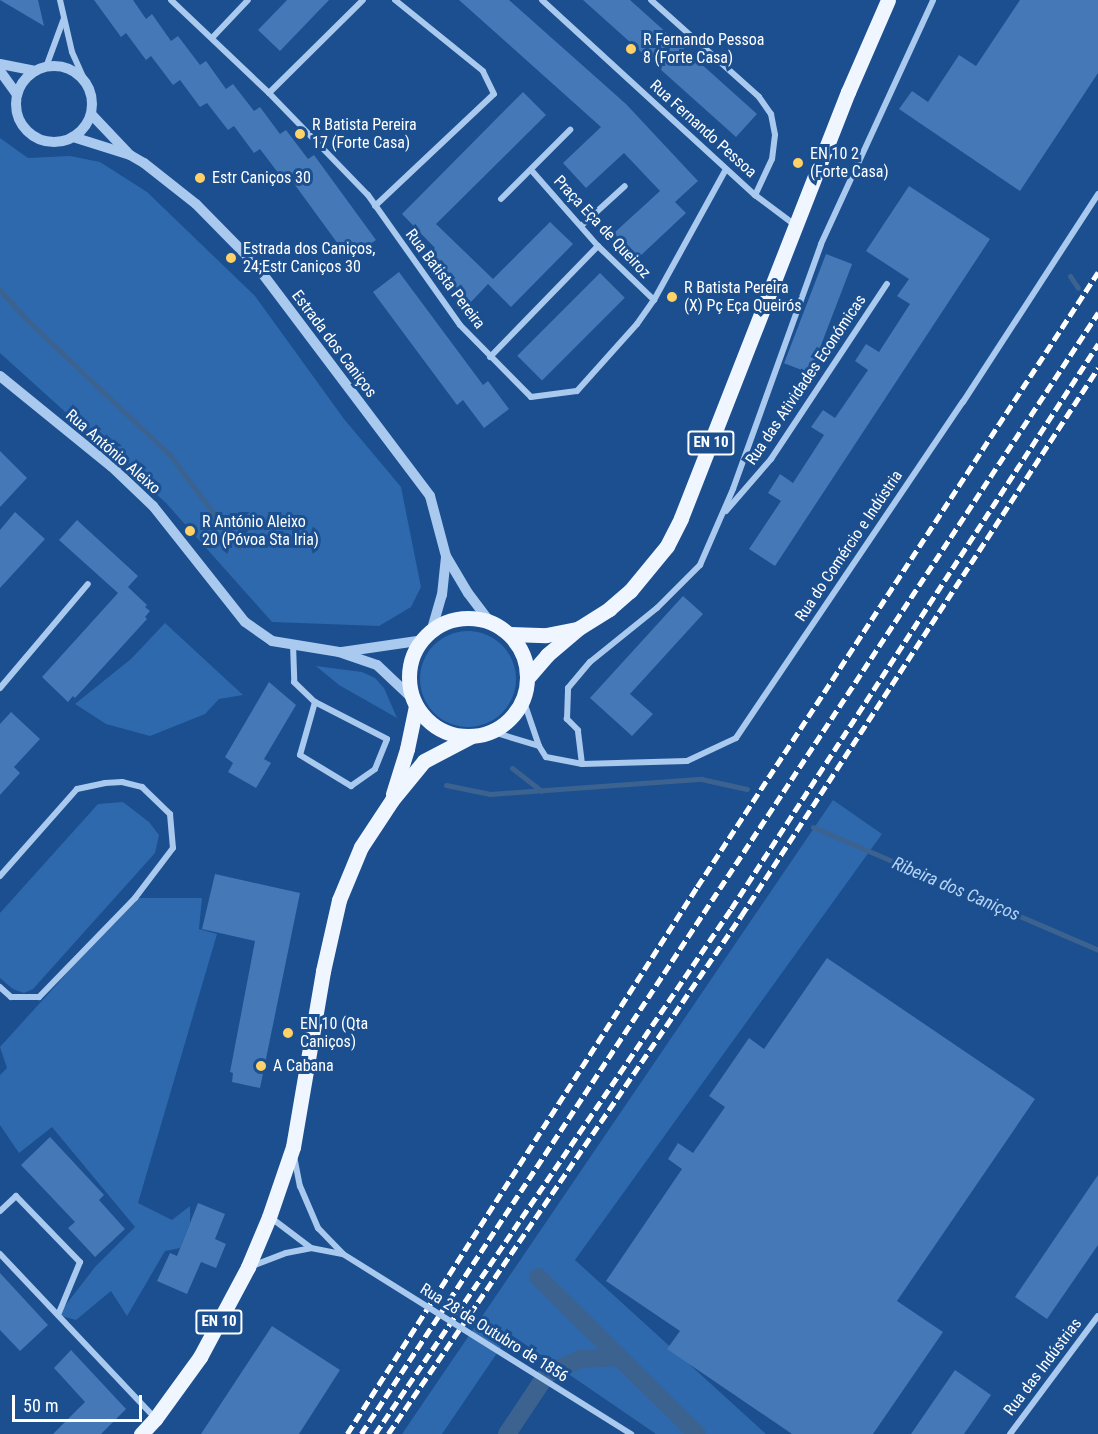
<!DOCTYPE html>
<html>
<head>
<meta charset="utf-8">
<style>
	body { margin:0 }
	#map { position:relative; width:1098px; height:1434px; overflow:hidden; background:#1b4f8f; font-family:"Roboto Condensed",sans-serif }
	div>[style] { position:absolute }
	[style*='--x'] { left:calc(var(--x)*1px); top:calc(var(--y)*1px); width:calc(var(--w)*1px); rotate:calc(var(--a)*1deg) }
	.green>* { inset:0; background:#2e69ad }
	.round { border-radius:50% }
	.stream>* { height:5px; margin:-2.5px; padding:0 2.5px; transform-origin:2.5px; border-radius:2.5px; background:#3c6290 }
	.canal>* { height:18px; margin:-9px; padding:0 9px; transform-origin:9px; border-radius:9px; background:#3c6290 }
	.building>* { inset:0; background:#4478b7; transform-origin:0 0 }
	.minor>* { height:6px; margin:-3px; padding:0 3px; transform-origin:3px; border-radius:3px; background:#a9c9ee }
	.tertiary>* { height:10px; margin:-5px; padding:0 5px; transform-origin:5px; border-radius:5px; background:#a9c9ee }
	.tertiary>.ring { margin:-5px; padding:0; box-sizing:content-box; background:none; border:10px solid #a9c9ee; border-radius:50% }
	.primary>* { height:15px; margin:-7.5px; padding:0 7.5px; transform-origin:7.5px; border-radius:7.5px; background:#f0f6ff }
	.primary>.ring { margin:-7.5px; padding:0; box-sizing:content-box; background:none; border:15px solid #f0f6ff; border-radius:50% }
	.rail>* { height:4.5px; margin-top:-2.25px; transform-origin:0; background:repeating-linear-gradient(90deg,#fff 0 10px,transparent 0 14.5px) }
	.minor-bridge>* { height:6px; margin:-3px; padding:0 3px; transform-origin:3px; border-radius:3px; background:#a9c9ee }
	.dots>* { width:16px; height:16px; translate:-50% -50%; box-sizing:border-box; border:3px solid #1b4f8f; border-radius:50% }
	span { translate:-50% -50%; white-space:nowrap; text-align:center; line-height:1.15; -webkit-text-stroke:6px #1b4f8f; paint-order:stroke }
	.shield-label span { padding:2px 4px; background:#1b4f8f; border:2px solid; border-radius:4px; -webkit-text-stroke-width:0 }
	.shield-label { font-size:15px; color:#fff; font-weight:700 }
	.poi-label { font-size:16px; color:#fff }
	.left { translate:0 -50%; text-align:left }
	.street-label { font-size:16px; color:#fff }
	.water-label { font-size:18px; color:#b5d3f5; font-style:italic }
	.scale { position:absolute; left:12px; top:1395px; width:130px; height:27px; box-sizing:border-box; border:3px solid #fff; border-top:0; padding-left:8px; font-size:18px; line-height:21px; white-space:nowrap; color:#fff; -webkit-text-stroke:4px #1b4f8f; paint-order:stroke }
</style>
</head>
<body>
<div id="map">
	<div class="green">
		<i style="clip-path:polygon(0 138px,28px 158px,70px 156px,100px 162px,147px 192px,255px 296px,344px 419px,401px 487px,421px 587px,411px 607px,379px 626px,272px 622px,166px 503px,0 353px)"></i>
		<i style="clip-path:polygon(165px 623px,243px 695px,219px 699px,205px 714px,150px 736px,106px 724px,75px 704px,131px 659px)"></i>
		<i class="round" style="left:420px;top:631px;width:96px;height:96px"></i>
		<i style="clip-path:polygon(316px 666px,362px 672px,375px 678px,384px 688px,397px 718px,339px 685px)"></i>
		<i style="clip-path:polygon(833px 800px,882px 834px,575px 1260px,766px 1434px,656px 1434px,510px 1334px,442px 1434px,402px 1434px)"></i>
		<i style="clip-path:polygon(123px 802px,149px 822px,159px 835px,155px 853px,33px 989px,24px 993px,13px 989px,0 978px,0 913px,98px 804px)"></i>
		<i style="clip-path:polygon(135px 898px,202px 898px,199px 929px,217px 934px,138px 1203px,172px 1220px,190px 1206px,190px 1223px,180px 1248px,165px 1251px,127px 1316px,111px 1291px,76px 1320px,58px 1315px,95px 1267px,135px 1227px,52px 1127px,19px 1153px,0 1125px,0 1075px,7px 1068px,0 1047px)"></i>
	</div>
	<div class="stream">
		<i style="--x:1070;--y:276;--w:14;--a:56"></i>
		<i style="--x:0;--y:290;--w:36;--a:48"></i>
		<i style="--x:24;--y:317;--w:199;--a:43.4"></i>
		<i style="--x:169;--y:454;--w:116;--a:53"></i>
		<i style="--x:512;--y:768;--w:37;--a:38"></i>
		<i style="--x:446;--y:785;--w:45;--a:11.6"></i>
		<i style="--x:490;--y:794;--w:212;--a:-4.1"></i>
		<i style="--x:701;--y:779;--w:47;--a:12.3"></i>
		<i style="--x:813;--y:827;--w:310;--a:23.3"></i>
	</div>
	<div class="canal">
		<i style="--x:538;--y:1277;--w:223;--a:44.6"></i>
		<i style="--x:507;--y:1434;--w:72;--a:-56.3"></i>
		<i style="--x:547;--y:1374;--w:36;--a:-24"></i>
		<i style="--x:580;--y:1359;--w:39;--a:-3"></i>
	</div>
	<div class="building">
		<i style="clip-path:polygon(0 0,38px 0,44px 26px)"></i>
		<i style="clip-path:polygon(94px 0,133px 0,146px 19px,152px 14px,171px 41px,178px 36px,200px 65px,206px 61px,226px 89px,233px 84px,254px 111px,260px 107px,280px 134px,286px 130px,308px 159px,314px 155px,376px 240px,349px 259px,287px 174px,282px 178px,260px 149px,254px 153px,234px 126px,228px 130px,207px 103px,200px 107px,180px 80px,173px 85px,151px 56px,146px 60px,126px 33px,121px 37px)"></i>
		<i style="clip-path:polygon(287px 0,329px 0,280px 51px,258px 30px)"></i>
		<i style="clip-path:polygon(459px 0,509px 0,626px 104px,698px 181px,675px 202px,686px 213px,637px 259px,614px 233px,660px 191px,624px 153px,586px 188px,563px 163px,601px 127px)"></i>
		<i style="clip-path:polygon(583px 0,630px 0,757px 114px,736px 137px)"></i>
		<i style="clip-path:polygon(1020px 0,1098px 0,1098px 73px,1020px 191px,899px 109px,912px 91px,928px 102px,959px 55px,976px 66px)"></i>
		<i style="clip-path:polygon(523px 92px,546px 115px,436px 224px,493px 279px,550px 222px,573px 244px,511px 307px,488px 284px,471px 302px,426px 257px,435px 248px,402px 214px)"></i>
		<i style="clip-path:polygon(909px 186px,990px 239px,775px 566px,749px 549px,781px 501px,768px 493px,780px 474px,793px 483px,824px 435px,811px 427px,823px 410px,835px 418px,868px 370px,855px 361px,866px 344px,879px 352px,910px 304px,897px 296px,909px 279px,866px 251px)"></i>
		<i style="left:826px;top:254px;width:28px;height:117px;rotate:21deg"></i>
		<i style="clip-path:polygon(399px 272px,483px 385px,488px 381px,509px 409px,484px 428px,463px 400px,457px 405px,373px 292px)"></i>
		<i style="left:600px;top:273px;width:35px;height:117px;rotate:45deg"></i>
		<i style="clip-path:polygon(0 451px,27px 478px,0 507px)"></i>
		<i style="clip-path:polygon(15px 512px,45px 539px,0 588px,0 530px)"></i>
		<i style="clip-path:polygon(77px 520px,138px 576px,128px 587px,147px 605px,145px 607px,150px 611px,145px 617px,147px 619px,75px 698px,73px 696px,68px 702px,42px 677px,118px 593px,59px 540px)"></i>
		<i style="clip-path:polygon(683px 596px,703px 614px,630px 694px,653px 714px,632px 736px,590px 698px)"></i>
		<i style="clip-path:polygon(269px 682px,296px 705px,264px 759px,271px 763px,256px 788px,228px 772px,233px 763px,225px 757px)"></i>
		<i style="clip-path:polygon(11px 712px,40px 739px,14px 767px,20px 773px,0 795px,0 724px)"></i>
		<i style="clip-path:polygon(215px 874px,300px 893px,260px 1088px,232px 1082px,233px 1073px,230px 1072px,255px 941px,202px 929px)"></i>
		<i style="clip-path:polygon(827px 958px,1035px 1099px,897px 1301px,943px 1332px,873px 1434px,792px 1434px,667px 1349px,680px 1331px,606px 1281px,682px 1169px,668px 1159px,678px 1143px,693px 1153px,725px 1107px,709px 1096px,749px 1038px,764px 1049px)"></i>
		<i style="clip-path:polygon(50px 1137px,104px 1195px,99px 1200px,125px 1229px,95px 1257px,68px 1228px,75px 1222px,21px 1165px)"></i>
		<i style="clip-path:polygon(1098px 1175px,1098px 1245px,1047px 1319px,1015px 1297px)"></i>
		<i style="clip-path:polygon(198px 1203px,225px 1214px,215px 1239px,226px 1244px,216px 1268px,201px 1262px,187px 1294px,157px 1281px,170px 1253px,177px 1256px)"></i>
		<i style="clip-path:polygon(0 1273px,48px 1325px,20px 1351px,0 1330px)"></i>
		<i style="clip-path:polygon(272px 1326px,340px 1370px,299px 1434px,201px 1434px)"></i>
		<i style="clip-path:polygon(71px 1350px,126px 1409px,101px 1434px,53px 1434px,85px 1402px,54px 1368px)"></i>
		<i style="clip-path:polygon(955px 1370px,991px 1395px,964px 1434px,911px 1434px)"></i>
	</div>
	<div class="minor">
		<i style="--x:60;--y:0;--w:53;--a:77"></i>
		<i style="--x:72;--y:52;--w:36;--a:66"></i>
		<i style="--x:171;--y:0;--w:135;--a:43.5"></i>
		<i style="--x:269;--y:93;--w:142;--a:45.9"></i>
		<i style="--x:368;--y:195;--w:159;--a:54.7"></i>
		<i style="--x:460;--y:325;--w:101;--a:45.4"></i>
		<i style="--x:531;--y:397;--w:46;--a:-7.4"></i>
		<i style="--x:577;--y:391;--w:90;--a:-48.2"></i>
		<i style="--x:637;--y:324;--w:29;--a:-55"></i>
		<i style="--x:654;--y:300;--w:149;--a:-61.2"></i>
		<i style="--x:542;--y:0;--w:289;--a:42.5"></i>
		<i style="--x:755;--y:195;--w:50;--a:36.9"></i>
		<i style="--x:651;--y:0;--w:145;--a:41.9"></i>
		<i style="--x:759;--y:97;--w:21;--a:55"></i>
		<i style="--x:771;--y:114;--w:21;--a:79"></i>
		<i style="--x:775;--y:135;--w:24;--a:97"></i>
		<i style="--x:772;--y:159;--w:40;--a:115"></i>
		<i style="--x:212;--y:38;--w:52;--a:-46.5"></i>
		<i style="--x:46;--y:67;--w:52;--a:-69.8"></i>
		<i style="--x:269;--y:93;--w:132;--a:-44.7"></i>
		<i style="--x:532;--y:171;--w:100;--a:48.7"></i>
		<i style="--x:598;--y:246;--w:78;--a:44"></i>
		<i style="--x:501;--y:199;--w:98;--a:-45"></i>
		<i style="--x:375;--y:206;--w:163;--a:-43.3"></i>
		<i style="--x:494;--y:94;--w:25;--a:-116"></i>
		<i style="--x:483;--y:71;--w:113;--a:-141.1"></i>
		<i style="--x:581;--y:226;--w:59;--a:-42.3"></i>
		<i style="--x:490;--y:357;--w:155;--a:-45.8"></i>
		<i style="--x:726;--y:511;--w:69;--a:-49.1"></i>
		<i style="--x:771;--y:459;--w:210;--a:-56.5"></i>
		<i style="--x:293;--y:644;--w:38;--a:88"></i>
		<i style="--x:294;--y:682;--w:29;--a:44"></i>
		<i style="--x:315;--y:702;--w:55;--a:105.8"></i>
		<i style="--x:300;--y:755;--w:60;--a:31.3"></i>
		<i style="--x:351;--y:786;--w:29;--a:-35"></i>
		<i style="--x:375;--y:769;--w:32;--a:-68"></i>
		<i style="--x:387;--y:739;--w:81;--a:-152.8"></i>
		<i style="--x:0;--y:688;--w:136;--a:-49.8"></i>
		<i style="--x:523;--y:699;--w:50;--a:71.2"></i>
		<i style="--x:539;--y:746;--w:13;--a:58"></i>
		<i style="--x:546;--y:757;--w:37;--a:11"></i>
		<i style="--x:582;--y:764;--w:105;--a:-1.6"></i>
		<i style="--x:687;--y:761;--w:54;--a:-25.1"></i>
		<i style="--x:736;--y:738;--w:405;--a:-56"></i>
		<i style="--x:963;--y:402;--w:248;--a:-57"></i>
		<i style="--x:493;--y:732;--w:48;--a:16.9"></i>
		<i style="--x:582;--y:764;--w:34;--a:-97"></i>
		<i style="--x:578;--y:730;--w:16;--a:-135"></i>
		<i style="--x:567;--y:719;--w:31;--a:-88"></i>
		<i style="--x:568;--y:688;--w:34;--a:-50"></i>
		<i style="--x:590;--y:662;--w:86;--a:-38.9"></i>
		<i style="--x:657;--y:608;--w:61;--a:-45"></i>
		<i style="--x:700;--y:565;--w:83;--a:-66.5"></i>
		<i style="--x:733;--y:489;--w:260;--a:-70.2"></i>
		<i style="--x:821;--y:244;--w:268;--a:-65.3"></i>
		<i style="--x:0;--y:876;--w:116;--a:-48.5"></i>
		<i style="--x:77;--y:789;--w:29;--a:-12"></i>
		<i style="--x:105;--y:783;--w:17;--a:-3"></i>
		<i style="--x:122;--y:782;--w:21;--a:14"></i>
		<i style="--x:142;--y:787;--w:39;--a:44"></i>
		<i style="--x:170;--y:814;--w:34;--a:85"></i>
		<i style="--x:173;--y:848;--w:63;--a:127.2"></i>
		<i style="--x:135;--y:898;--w:138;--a:134.1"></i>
		<i style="--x:39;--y:997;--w:28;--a:180"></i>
		<i style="--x:11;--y:997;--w:15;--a:-138"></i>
		<i style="--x:294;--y:1156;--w:31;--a:79"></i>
		<i style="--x:300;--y:1186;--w:46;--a:66.8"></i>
		<i style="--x:318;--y:1228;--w:36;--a:46"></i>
		<i style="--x:0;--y:1211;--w:22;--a:-43"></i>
		<i style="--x:16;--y:1196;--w:92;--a:45.9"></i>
		<i style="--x:80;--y:1262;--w:57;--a:112.5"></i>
		<i style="--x:270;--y:1217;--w:51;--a:37.1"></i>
		<i style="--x:311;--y:1248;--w:32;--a:11"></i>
		<i style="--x:0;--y:1254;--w:226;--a:46.6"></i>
		<i style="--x:252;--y:1266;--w:36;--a:-21"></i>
		<i style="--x:286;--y:1253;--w:25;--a:-11"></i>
		<i style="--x:1010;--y:1434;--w:147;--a:-53.3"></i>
	</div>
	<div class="tertiary">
		<i style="--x:0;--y:64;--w:36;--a:11"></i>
		<i class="ring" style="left:16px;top:66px;width:66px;height:66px"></i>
		<i style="--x:0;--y:71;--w:29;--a:54"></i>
		<i style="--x:91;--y:114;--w:54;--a:46.5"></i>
		<i style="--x:73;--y:137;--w:60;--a:17.5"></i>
		<i style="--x:130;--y:155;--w:16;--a:30"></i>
		<i style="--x:144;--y:163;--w:66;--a:38.3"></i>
		<i style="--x:196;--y:204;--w:86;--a:45.5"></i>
		<i style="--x:256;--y:265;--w:289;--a:53"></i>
		<i style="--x:430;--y:496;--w:62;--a:75.1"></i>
		<i style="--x:446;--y:556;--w:43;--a:59.3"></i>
		<i style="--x:468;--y:593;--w:36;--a:53"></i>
		<i style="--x:0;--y:376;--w:144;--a:39.1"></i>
		<i style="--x:112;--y:467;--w:57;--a:43.6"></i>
		<i style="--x:153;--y:506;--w:148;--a:51.6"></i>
		<i style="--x:245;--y:622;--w:33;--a:35"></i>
		<i style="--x:272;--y:641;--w:68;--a:9.3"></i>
		<i style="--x:339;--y:652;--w:40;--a:18.9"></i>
		<i style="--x:377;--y:665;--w:50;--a:43.4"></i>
		<i style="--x:432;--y:629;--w:35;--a:-74"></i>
		<i style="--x:442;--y:595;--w:38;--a:-84"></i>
		<i style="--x:342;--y:652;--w:83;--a:-8.3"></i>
	</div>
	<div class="primary">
		<i class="ring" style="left:409px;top:618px;width:103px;height:103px"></i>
		<i style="--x:510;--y:634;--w:36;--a:2"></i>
		<i style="--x:546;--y:635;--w:31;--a:-11"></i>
		<i style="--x:529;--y:676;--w:28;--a:-49"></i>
		<i style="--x:547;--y:655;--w:42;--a:-40.2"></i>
		<i style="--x:579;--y:628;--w:36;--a:-32"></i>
		<i style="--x:609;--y:609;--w:28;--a:-41"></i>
		<i style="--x:630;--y:591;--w:58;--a:-50.6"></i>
		<i style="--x:667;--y:546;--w:31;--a:-63"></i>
		<i style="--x:681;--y:518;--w:458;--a:-68.6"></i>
		<i style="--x:848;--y:92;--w:100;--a:-66.5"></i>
		<i style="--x:393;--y:794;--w:47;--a:-72.7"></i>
		<i style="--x:407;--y:749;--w:44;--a:-78.2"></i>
		<i style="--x:141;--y:1434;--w:21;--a:-47"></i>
		<i style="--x:155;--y:1419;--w:77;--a:-54"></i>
		<i style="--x:200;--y:1357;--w:102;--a:-61.9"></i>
		<i style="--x:248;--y:1267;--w:54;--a:-67.2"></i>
		<i style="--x:269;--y:1217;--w:74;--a:-71.1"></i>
		<i style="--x:293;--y:1147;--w:179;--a:-80.3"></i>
		<i style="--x:323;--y:971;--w:73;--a:-77.3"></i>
		<i style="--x:339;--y:900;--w:57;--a:-67.5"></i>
		<i style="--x:361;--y:847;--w:56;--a:-56.6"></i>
		<i style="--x:392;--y:800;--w:50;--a:-50.6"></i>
		<i style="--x:424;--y:761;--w:52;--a:-27.6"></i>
	</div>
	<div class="rail">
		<i style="--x:347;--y:1434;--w:649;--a:-57.39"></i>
		<i style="--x:697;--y:887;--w:734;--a:-56.89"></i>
		<i style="--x:361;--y:1434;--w:1342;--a:-56.68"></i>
		<i style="--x:375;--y:1434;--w:634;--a:-55.86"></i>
		<i style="--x:731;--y:909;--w:674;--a:-56.99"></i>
		<i style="--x:388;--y:1434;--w:627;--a:-55.73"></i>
		<i style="--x:741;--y:916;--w:654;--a:-56.92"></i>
	</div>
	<div class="minor-bridge">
		<i style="--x:343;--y:1254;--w:340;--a:32"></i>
	</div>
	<div class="dots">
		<i style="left:631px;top:49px;background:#ffd166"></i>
		<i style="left:300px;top:134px;background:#ffd166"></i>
		<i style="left:798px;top:163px;background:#ffd166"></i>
		<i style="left:200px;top:178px;background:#ffd166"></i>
		<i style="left:231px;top:258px;background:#ffd166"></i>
		<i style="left:672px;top:297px;background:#ffd166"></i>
		<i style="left:190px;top:531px;background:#ffd166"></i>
		<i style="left:288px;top:1033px;background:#ffd166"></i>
		<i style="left:261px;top:1066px;background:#ffd166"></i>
	</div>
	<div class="shield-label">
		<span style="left:711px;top:443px">EN 10</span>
		<span style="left:219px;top:1322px">EN 10</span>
	</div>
	<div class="poi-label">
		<span class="left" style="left:643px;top:49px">R Fernando Pessoa<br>8 (Forte Casa)</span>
		<span class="left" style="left:312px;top:134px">R Batista Pereira<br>17 (Forte Casa)</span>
		<span class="left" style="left:810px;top:163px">EN 10 2<br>(Forte Casa)</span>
		<span class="left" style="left:212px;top:178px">Estr Caniços 30</span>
		<span class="left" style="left:243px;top:258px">Estrada dos Caniços,<br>24;Estr Caniços 30</span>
		<span class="left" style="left:684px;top:297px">R Batista Pereira<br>(X) Pç Eça Queirós</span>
		<span class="left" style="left:202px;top:531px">R António Aleixo<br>20 (Póvoa Sta Iria)</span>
		<span class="left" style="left:300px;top:1033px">EN 10 (Qta<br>Caniços)</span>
		<span class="left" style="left:273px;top:1066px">A Cabana</span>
	</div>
	<div class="street-label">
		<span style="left:703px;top:129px;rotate:42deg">Rua Fernando Pessoa</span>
		<span style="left:602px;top:227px;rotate:47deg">Praça Eça de Queiroz</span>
		<span style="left:445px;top:279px;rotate:53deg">Rua Batista Pereira</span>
		<span style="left:334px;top:344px;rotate:53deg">Estrada dos Caniços</span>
		<span style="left:806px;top:380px;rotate:-56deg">Rua das Atividades Económicas</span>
		<span style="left:113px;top:452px;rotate:41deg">Rua António Aleixo</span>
		<span style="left:849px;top:546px;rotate:-56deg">Rua do Comércio e Indústria</span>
		<span style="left:494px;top:1333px;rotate:32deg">Rua 28 de Outubro de 1856</span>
		<span style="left:1043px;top:1367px;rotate:-53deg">Rua das Indústrias</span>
	</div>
	<div class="water-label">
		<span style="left:956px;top:889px;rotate:23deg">Ribeira dos Caniços</span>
	</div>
	<div class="scale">50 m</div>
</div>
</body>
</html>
